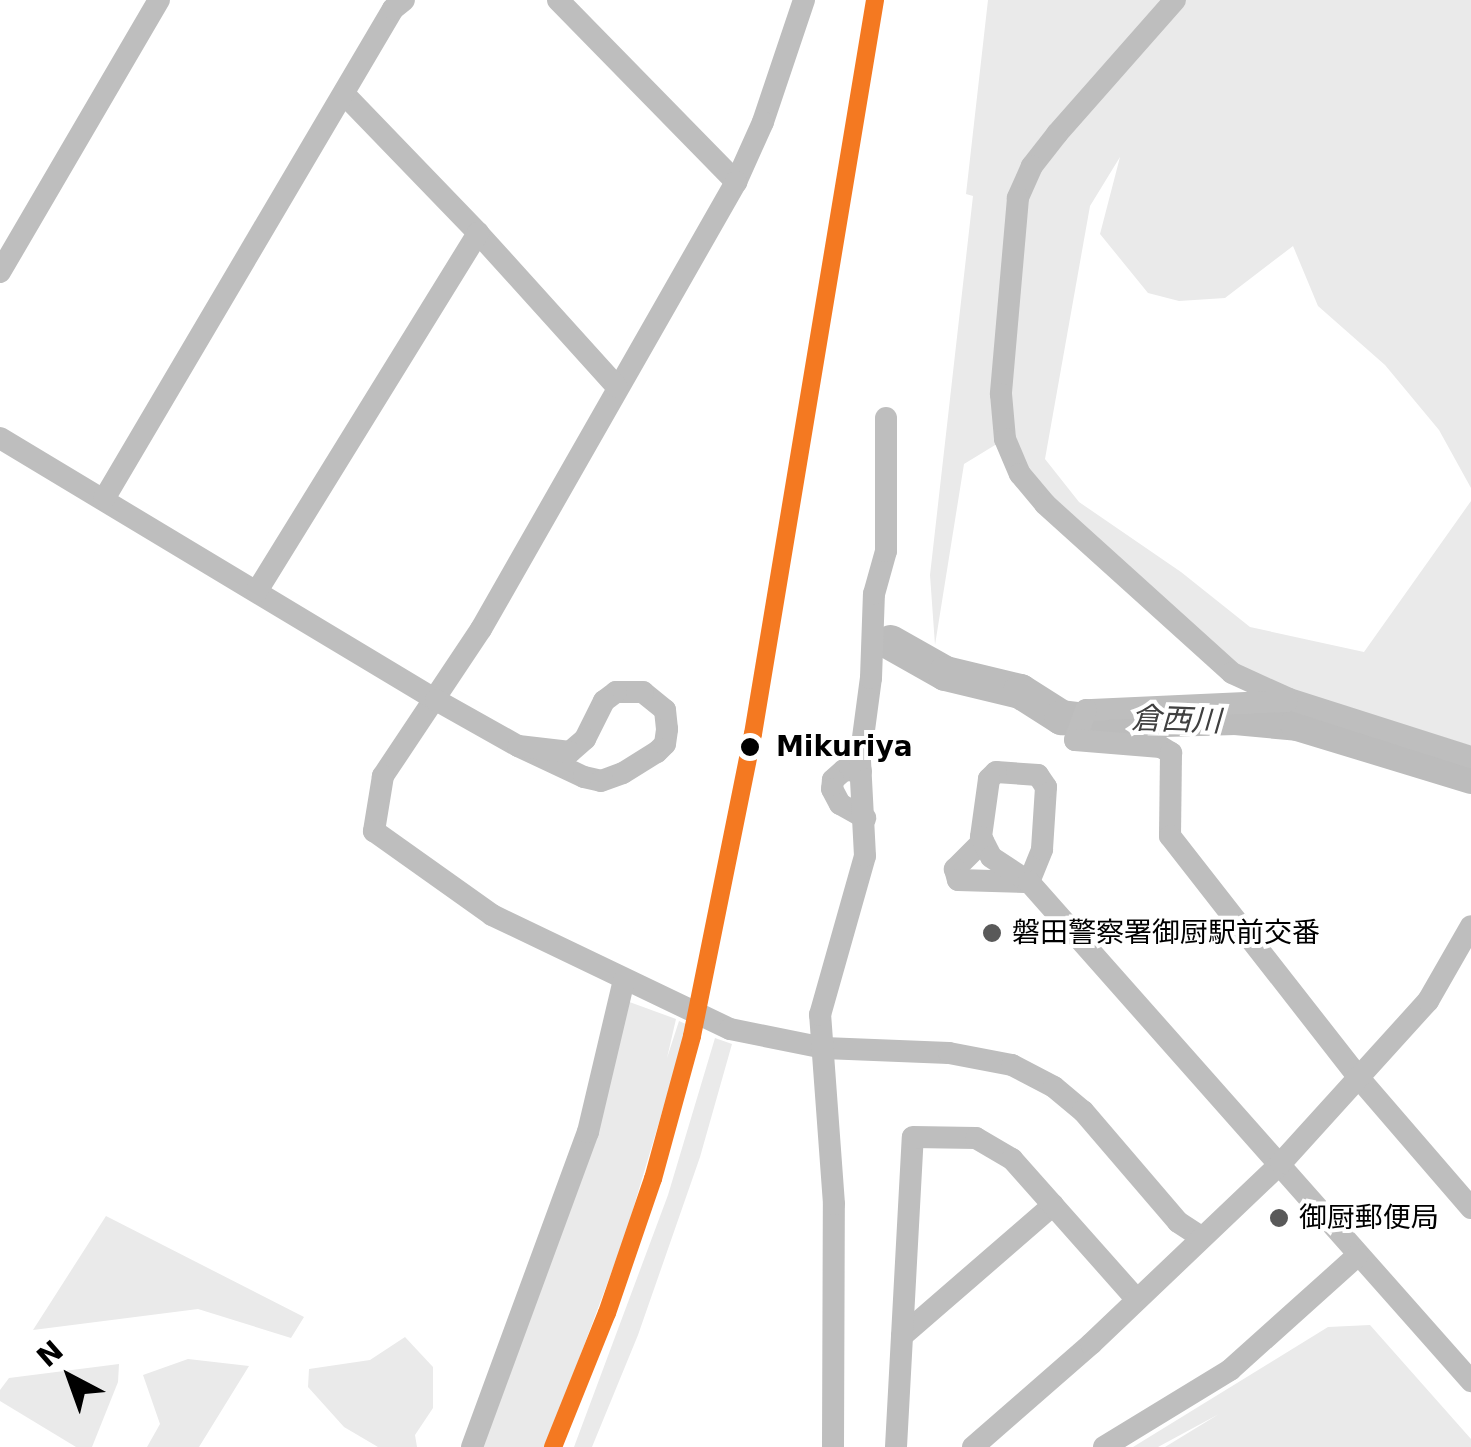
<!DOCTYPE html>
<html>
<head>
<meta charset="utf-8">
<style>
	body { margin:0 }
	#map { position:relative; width:1471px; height:1447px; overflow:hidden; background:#fff; font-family:"DejaVu Sans","Noto Sans JP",sans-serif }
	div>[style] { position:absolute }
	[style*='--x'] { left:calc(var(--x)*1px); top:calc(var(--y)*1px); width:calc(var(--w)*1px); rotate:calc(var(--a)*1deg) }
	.green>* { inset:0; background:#eaeaea }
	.river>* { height:35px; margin:-17.5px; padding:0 17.5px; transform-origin:17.5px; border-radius:17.5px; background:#bcbcbc }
	.minor>* { height:22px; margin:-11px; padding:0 11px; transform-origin:11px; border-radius:11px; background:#bebebe }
	.rail-1>* { height:18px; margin:-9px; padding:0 9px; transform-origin:9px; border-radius:9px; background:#f47921 }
	.dots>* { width:28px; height:28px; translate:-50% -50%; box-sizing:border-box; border:5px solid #fff; border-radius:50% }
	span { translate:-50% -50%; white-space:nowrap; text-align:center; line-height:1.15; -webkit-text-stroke:8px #fff; paint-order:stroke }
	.stop-label { font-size:28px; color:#000; font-weight:700 }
	.left { translate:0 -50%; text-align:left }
	.poi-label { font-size:28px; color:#000 }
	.water-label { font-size:30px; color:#404040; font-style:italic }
	.north { position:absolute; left:20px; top:1327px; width:100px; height:100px; -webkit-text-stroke:8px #fff; paint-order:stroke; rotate:319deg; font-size:28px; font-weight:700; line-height:40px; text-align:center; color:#000 }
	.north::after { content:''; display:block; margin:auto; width:35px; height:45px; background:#000; clip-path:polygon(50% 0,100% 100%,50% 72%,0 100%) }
</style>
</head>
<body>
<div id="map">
	<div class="green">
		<i style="clip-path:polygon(988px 0,1471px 0,1471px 488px,1439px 430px,1385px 365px,1318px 306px,1293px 246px,1225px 298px,1179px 301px,1148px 293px,1100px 234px,1120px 157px,1090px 206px,1045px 459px,1079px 502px,1181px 572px,1250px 627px,1364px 652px,1471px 501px,1471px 746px,1252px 677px,1076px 533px,1005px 439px,964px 464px,935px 645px,930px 575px,973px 196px,966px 194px)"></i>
		<i style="clip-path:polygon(624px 1000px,676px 1019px,667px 1058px,679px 1021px,688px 1025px,625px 1236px,546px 1447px,472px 1447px)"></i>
		<i style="clip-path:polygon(715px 1038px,732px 1044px,700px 1157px,638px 1335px,592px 1447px,574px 1447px,668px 1195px)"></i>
		<i style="clip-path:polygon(106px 1216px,304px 1317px,291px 1338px,198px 1309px,33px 1330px)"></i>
		<i style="clip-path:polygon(1370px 1325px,1471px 1439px,1471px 1447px,1165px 1447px,1219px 1414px,1158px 1447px,1133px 1447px,1328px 1327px)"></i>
		<i style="clip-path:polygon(405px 1337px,433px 1367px,433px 1408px,415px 1435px,417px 1447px,378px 1447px,344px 1427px,308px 1387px,309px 1369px,370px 1360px)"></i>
		<i style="clip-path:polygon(188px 1359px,249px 1366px,199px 1447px,147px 1447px,160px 1424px,143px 1375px)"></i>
		<i style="clip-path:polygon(119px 1364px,118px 1382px,92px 1447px,76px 1447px,0 1401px,0 1390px,9px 1378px)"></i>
	</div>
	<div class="river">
		<i style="--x:890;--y:642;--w:63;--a:29.4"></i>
		<i style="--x:945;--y:673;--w:77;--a:13.5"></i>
		<i style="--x:1020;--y:691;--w:49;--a:32.4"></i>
		<i style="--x:1061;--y:717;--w:32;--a:7"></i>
		<i style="--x:1093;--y:721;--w:142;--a:-1.6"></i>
		<i style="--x:1235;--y:717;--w:62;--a:5.5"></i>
		<i style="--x:1297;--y:723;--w:182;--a:16.9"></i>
	</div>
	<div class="minor">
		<i style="--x:558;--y:0;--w:255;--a:45.6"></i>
		<i style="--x:804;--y:0;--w:129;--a:108.6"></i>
		<i style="--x:763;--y:122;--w:66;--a:114.2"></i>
		<i style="--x:736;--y:182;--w:515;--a:119.7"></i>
		<i style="--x:481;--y:629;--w:177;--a:123.7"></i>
		<i style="--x:383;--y:776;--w:56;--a:99.3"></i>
		<i style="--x:374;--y:831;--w:145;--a:35.4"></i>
		<i style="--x:492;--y:915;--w:264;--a:25.6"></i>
		<i style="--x:730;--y:1029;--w:96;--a:11.4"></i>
		<i style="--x:824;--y:1048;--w:125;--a:2.3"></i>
		<i style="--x:949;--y:1053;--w:64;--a:10.8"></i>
		<i style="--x:1012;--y:1065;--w:47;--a:27.6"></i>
		<i style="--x:1054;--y:1087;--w:38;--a:40"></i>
		<i style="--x:1083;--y:1111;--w:146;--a:49.4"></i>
		<i style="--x:1178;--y:1222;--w:27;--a:33"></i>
		<i style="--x:1175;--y:0;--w:179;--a:131.4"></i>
		<i style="--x:1057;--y:134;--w:41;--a:128"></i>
		<i style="--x:1032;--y:166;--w:35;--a:114"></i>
		<i style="--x:1018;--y:198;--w:197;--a:95"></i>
		<i style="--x:1001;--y:394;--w:45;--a:84.9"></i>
		<i style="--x:1005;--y:439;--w:38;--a:67"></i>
		<i style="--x:1020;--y:474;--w:39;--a:50"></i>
		<i style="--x:1045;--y:504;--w:252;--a:42.1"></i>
		<i style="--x:1232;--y:673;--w:63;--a:24.5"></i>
		<i style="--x:1289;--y:699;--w:191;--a:17.7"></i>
		<i style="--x:344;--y:94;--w:193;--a:46"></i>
		<i style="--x:478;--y:233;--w:207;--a:47.9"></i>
		<i style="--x:0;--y:272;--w:315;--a:-59.7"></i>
		<i style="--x:0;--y:438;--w:509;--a:31"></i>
		<i style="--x:436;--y:700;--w:94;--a:29.3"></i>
		<i style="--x:518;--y:746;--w:73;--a:25.2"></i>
		<i style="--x:584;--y:777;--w:17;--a:13"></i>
		<i style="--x:601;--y:781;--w:23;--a:-20"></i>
		<i style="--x:623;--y:773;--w:40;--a:-32"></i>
		<i style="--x:657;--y:752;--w:11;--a:-45"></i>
		<i style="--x:665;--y:744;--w:15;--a:-82"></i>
		<i style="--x:667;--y:729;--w:19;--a:-96"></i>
		<i style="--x:665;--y:710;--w:28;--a:-141"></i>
		<i style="--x:643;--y:692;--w:27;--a:180"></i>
		<i style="--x:616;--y:692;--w:15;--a:143"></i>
		<i style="--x:604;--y:701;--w:42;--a:116.6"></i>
		<i style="--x:585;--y:739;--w:20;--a:139"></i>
		<i style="--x:570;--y:752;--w:52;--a:-173.4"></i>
		<i style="--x:104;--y:499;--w:569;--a:-59.47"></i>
		<i style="--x:393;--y:9;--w:14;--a:-39"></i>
		<i style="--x:257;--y:591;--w:421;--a:-58.3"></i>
		<i style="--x:1287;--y:701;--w:201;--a:177.4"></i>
		<i style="--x:1086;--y:710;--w:32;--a:110"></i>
		<i style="--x:1075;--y:740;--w:86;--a:4.7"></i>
		<i style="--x:1161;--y:747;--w:12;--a:31"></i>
		<i style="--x:1171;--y:753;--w:83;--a:90.7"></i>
		<i style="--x:1170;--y:836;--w:306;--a:52"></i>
		<i style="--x:1358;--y:1077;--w:173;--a:49.2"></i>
		<i style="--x:861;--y:771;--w:17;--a:-177"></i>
		<i style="--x:844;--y:770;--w:15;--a:138"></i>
		<i style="--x:833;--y:780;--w:9;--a:96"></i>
		<i style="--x:832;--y:789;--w:17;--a:62"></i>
		<i style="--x:840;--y:804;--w:29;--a:29"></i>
		<i style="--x:983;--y:841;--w:40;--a:135"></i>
		<i style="--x:955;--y:869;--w:11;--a:75"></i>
		<i style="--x:958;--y:880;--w:67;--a:1.7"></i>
		<i style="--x:1029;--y:882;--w:35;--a:-68"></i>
		<i style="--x:1042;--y:849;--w:62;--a:-86.3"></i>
		<i style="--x:1046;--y:787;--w:14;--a:-124"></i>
		<i style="--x:1038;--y:775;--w:42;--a:-175.9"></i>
		<i style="--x:996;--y:772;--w:10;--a:135"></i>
		<i style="--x:989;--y:779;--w:59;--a:97.9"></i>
		<i style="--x:981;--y:837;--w:22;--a:63"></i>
		<i style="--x:991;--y:857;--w:45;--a:33.3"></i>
		<i style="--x:1029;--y:882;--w:667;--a:48.47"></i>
		<i style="--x:902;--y:1336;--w:200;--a:-40.9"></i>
		<i style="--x:472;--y:1447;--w:336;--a:-69.8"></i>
		<i style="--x:588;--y:1132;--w:156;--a:-76.7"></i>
		<i style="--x:833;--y:1447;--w:243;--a:-89.8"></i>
		<i style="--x:834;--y:1204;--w:190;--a:-94.2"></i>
		<i style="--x:820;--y:1015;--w:165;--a:-74.2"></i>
		<i style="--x:865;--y:856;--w:96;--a:-93"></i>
		<i style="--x:860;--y:760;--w:83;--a:-82.4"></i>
		<i style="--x:871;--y:678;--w:84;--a:-88"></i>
		<i style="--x:874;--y:594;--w:45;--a:-74.4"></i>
		<i style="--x:886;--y:551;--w:133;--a:-90"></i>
		<i style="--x:896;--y:1447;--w:310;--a:-86.9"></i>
		<i style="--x:913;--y:1137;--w:63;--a:0.9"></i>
		<i style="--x:976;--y:1138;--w:42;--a:30.3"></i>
		<i style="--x:1012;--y:1159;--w:188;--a:48.4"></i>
		<i style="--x:973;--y:1447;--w:157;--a:-41.1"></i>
		<i style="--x:1091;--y:1344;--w:262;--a:-43.6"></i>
		<i style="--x:1281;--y:1163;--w:219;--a:-47.8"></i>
		<i style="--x:1428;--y:1001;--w:86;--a:-60.2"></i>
		<i style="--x:1104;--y:1447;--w:148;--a:-31.4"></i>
		<i style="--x:1230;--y:1370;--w:171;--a:-41.9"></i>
	</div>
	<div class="rail-1">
		<i style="--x:553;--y:1447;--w:144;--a:-68.1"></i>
		<i style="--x:607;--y:1313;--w:142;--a:-71.1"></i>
		<i style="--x:653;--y:1179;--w:148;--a:-74.7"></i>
		<i style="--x:692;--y:1036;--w:308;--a:-78.6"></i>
		<i style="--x:753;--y:734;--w:744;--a:-80.56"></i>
	</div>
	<div class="dots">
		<i style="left:750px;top:747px;background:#000"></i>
		<i style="left:992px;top:933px;background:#595959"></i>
		<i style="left:1279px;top:1218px;background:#595959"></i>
	</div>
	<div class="stop-label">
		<span class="left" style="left:776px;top:747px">Mikuriya</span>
	</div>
	<div class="poi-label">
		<span class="left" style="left:1012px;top:933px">磐田警察署御厨駅前交番</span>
		<span class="left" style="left:1299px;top:1218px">御厨郵便局</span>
	</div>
	<div class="water-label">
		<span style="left:1176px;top:720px;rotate:2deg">倉西川</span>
	</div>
	<div class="north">N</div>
</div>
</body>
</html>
